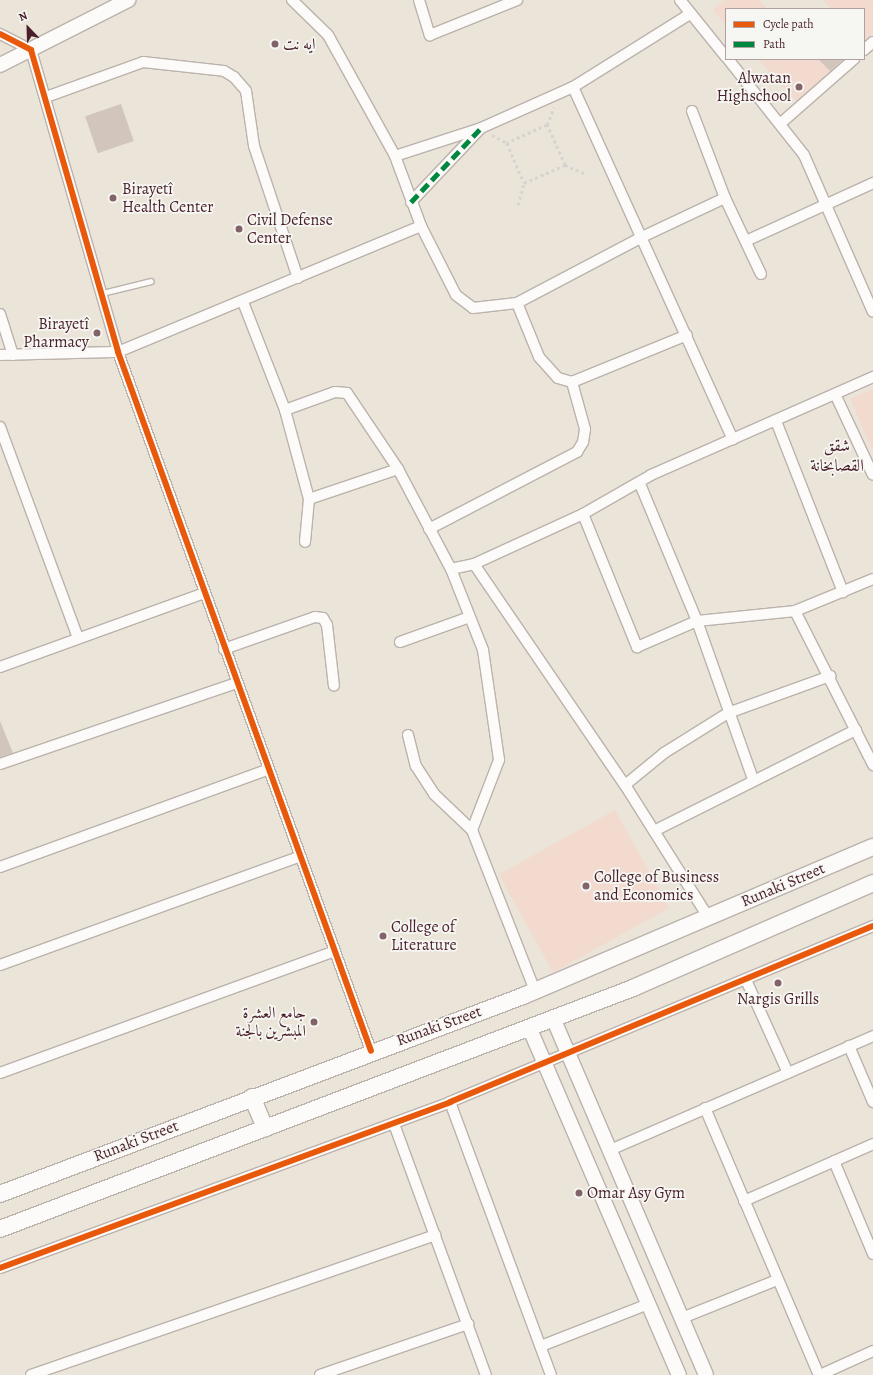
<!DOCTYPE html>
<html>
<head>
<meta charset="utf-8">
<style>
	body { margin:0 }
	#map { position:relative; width:873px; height:1375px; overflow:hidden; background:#ebe4d9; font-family:Alegreya,Amiri,serif }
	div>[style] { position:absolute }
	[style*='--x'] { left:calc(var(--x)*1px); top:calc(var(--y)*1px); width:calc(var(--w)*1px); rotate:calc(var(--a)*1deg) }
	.built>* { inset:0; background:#f2dacf; transform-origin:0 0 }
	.building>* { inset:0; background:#d2c6bc; transform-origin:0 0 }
	.path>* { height:2.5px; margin-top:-1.25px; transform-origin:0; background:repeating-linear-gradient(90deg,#d7d3d0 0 3px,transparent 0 6px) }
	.roads { filter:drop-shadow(1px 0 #bbb2ac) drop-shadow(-1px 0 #bbb2ac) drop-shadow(0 1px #bbb2ac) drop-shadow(0 -1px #bbb2ac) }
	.lane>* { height:5px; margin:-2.5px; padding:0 2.5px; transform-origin:2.5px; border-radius:2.5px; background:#fcfbf9 }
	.street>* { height:10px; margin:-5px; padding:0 5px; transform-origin:5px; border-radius:5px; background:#fcfbf9 }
	.secondary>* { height:14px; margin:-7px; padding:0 7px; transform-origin:7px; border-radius:7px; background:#fcfbf9 }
	.primary>* { height:16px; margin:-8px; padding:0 8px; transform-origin:8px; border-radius:8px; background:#fcfbf9 }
	.quiet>* { height:5px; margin-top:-2.5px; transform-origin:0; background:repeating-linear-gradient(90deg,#00873e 0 10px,transparent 0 15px) }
	.cycleway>* { height:6px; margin:-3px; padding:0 3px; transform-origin:3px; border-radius:3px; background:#e8590c }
	.dots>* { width:11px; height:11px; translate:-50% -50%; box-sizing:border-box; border:2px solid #f6f6f2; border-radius:50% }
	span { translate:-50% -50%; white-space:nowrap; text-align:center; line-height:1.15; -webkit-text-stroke:3.5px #f6f6f2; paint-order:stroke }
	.poi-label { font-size:16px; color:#4a1f2b }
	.left { translate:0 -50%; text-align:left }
	.right { translate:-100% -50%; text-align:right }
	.street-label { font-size:16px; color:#4a1f2b }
	.neighbourhood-label { font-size:17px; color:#4a1f2b }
	.legend { position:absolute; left:725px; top:8px; width:140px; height:52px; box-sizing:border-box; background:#f6f6f2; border:1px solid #b1a0a2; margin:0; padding:5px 7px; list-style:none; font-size:12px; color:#4a1f2b }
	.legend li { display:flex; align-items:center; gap:8px; height:20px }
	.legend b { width:20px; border:1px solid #b1a0a2 }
	.north { position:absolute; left:8px; top:8px; width:40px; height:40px; -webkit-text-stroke:3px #f6f6f2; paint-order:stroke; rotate:337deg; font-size:11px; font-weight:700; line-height:16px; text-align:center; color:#4a1f2b }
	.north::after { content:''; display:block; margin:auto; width:14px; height:18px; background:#4a1f2b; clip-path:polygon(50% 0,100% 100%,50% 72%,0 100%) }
</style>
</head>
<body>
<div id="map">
	<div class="built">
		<i style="clip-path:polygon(724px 0,759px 0,767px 9px,726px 9px,726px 25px,713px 10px)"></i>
		<i style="clip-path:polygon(823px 0,873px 0,873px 33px,864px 41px,864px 9px,831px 9px)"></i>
		<i style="clip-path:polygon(758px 59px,845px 59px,797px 102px)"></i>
		<i style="clip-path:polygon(873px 389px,873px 452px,850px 399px)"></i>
		<i style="left:615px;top:810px;width:112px;height:133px;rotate:61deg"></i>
	</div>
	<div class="building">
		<i style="clip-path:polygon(818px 59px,844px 59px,830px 71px)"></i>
		<i style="left:121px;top:104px;width:39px;height:38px;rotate:71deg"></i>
		<i style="clip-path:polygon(0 721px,13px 753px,0 757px)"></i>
	</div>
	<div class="path">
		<i style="--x:547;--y:125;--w:19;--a:-69"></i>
		<i style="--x:492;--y:135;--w:17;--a:28"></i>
		<i style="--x:507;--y:143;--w:43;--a:67"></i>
		<i style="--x:524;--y:183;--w:45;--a:-23.7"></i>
		<i style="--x:565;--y:165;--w:44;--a:-114.2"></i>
		<i style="--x:547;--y:125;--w:44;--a:155.8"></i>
		<i style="--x:565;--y:165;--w:21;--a:23"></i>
		<i style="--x:518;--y:205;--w:23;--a:-75"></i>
	</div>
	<div class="roads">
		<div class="lane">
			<i style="--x:102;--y:293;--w:50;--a:-13.8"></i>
		</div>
		<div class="street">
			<i style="--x:292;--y:0;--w:50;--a:44.2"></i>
			<i style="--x:328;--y:35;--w:138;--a:61"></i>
			<i style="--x:395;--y:156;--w:75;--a:69.6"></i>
			<i style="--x:421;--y:226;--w:77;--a:63.1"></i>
			<i style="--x:456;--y:295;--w:21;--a:37"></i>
			<i style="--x:473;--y:308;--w:44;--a:-6.5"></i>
			<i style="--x:517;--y:303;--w:141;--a:-27.8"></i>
			<i style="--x:642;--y:237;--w:92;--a:-25.2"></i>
			<i style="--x:419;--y:0;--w:37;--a:73"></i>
			<i style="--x:430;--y:35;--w:94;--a:-21.9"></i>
			<i style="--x:680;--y:0;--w:73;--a:51.1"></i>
			<i style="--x:0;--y:34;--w:35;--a:27"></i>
			<i style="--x:31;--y:50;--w:314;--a:73.9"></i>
			<i style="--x:118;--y:352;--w:743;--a:70.1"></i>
			<i style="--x:864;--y:50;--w:12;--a:-42"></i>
			<i style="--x:728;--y:59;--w:122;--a:51.6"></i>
			<i style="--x:804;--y:155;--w:171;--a:66.3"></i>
			<i style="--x:573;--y:87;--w:387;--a:65.6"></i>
			<i style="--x:46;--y:97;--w:103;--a:-19.8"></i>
			<i style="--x:143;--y:62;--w:81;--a:6.3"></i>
			<i style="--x:224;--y:71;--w:12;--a:31"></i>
			<i style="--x:234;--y:77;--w:18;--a:49"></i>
			<i style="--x:246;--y:91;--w:56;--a:81.7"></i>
			<i style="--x:254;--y:146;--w:139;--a:71.6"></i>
			<i style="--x:692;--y:111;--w:93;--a:69.2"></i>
			<i style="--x:725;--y:198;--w:84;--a:64.7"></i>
			<i style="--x:781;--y:123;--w:97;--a:-41.2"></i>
			<i style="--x:395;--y:156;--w:90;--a:-18"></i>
			<i style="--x:481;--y:128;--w:101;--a:-24"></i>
			<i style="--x:573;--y:87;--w:138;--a:-32"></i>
			<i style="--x:411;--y:202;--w:100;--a:-46.6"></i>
			<i style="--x:746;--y:241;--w:140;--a:-24.5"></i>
			<i style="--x:243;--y:302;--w:116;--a:68.7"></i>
			<i style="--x:285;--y:410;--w:92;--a:74.9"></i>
			<i style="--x:309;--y:499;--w:43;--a:95.3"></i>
			<i style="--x:517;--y:303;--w:58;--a:67.8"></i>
			<i style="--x:539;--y:357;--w:28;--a:48"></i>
			<i style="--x:558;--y:378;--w:15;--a:16"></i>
			<i style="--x:572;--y:382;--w:124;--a:-22.2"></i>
			<i style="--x:0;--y:314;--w:43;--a:72.4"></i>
			<i style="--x:0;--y:355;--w:118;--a:-1.5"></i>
			<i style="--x:118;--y:352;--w:328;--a:-22.6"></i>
			<i style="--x:835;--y:394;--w:89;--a:64.9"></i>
			<i style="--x:285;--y:410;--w:53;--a:-19.8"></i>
			<i style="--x:335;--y:392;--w:12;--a:5"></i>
			<i style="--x:347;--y:393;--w:92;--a:56.1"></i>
			<i style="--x:398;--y:469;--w:113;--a:62.1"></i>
			<i style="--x:451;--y:569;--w:87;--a:68.4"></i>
			<i style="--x:483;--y:650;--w:111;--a:81.7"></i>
			<i style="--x:499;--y:760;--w:75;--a:111.1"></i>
			<i style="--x:472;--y:830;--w:173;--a:68.6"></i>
			<i style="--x:776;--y:421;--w:184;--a:68.6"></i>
			<i style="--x:0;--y:427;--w:225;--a:69.7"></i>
			<i style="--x:640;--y:484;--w:148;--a:67.4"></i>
			<i style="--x:697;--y:621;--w:168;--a:70.5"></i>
			<i style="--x:309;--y:499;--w:94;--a:-18.6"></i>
			<i style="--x:583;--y:514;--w:144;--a:67.9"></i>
			<i style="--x:637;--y:647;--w:65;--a:-23.4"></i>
			<i style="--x:697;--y:621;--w:99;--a:-5.8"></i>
			<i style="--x:795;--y:611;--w:84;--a:-22.3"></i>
			<i style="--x:429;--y:529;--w:167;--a:-27.5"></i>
			<i style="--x:577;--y:452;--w:12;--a:-59"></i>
			<i style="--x:583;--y:442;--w:13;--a:-81"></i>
			<i style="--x:585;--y:429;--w:49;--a:-105.5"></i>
			<i style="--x:474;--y:564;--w:268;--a:55.7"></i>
			<i style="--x:625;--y:785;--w:156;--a:57.8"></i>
			<i style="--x:451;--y:569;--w:24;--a:-12"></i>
			<i style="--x:474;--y:564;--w:120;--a:-24.6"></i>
			<i style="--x:583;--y:514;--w:78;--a:-29.8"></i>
			<i style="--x:651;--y:475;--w:243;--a:-23.8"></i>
			<i style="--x:795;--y:611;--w:173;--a:63.1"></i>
			<i style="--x:400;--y:642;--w:74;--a:-19.7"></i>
			<i style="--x:224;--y:649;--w:96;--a:-19.4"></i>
			<i style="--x:315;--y:617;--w:8;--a:7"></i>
			<i style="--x:323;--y:618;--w:8;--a:60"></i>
			<i style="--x:327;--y:625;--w:61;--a:83.5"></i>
			<i style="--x:0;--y:667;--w:217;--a:-19.9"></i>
			<i style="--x:408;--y:735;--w:32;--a:76"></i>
			<i style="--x:416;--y:766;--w:33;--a:57"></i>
			<i style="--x:434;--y:794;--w:52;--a:43.5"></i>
			<i style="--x:0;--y:764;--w:250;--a:-18.9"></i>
			<i style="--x:625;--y:785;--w:50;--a:-39.4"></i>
			<i style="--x:664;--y:753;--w:75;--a:-32"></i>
			<i style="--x:728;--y:713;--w:109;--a:-19.9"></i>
			<i style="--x:654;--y:831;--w:226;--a:-26.6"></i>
			<i style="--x:0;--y:867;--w:286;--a:-20"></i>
			<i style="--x:0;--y:965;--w:317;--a:-19.9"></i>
			<i style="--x:746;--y:980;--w:102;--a:65.7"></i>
			<i style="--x:849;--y:1046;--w:61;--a:66.8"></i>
			<i style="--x:0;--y:1073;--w:354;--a:-20"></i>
			<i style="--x:450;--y:1102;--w:291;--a:69.7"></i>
			<i style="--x:705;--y:1108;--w:290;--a:66.9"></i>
			<i style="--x:394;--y:1124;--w:267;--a:69.9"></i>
			<i style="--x:610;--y:1150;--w:287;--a:-23.4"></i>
			<i style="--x:834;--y:1161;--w:101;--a:67.2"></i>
			<i style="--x:744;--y:1201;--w:141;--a:-23.8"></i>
			<i style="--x:0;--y:1268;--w:480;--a:-20.2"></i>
			<i style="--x:450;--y:1102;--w:458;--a:-22.6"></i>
			<i style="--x:682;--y:1318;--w:102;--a:-21.8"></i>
			<i style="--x:541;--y:1346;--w:115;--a:-21.4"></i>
			<i style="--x:31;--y:1375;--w:428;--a:-19.1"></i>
			<i style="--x:320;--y:1375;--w:157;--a:-19"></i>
			<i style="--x:820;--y:1375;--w:58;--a:-24.4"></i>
		</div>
		<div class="secondary">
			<i style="--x:0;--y:65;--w:144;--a:-26.9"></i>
			<i style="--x:553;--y:1018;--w:388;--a:66.8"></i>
			<i style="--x:529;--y:1027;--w:379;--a:66.7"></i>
		</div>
		<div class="primary">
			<i style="--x:252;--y:1097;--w:34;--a:67"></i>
			<i style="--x:0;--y:1194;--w:559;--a:-20.74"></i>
			<i style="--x:523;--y:996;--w:380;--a:-23.1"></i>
			<i style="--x:0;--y:1229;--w:677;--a:-20.84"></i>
			<i style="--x:633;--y:988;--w:262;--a:-23.6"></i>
		</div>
	</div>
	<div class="quiet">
		<i style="--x:411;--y:202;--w:102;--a:-46.6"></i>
	</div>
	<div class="cycleway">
		<i style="--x:0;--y:34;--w:35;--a:27"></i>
		<i style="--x:31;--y:50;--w:314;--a:73.9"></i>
		<i style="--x:118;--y:352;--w:743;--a:70.1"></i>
		<i style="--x:0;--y:1268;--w:480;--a:-20.2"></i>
		<i style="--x:450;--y:1102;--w:458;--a:-22.6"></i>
	</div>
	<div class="dots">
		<i style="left:275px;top:44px;background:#826468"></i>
		<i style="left:799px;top:87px;background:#826468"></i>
		<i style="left:113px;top:198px;background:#826468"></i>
		<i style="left:239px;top:229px;background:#826468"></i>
		<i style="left:97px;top:333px;background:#826468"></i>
		<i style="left:586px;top:886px;background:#826468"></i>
		<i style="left:383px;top:936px;background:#826468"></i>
		<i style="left:778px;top:983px;background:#826468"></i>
		<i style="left:314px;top:1022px;background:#826468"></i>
		<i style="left:579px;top:1193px;background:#826468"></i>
	</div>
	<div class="poi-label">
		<span class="left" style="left:283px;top:44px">ايه نت</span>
		<span class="right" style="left:791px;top:87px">Alwatan<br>Highschool</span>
		<span class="left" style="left:122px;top:198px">Birayetî<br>Health Center</span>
		<span class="left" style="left:247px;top:229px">Civil Defense<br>Center</span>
		<span class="right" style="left:89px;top:333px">Birayetî<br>Pharmacy</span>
		<span class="left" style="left:594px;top:886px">College of Business<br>and Economics</span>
		<span class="left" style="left:391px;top:936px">College of<br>Literature</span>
		<span style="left:778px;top:999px">Nargis Grills</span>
		<span class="right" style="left:306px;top:1022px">جامع العشرة<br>المبشرين بالجنة</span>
		<span class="left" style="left:587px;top:1193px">Omar Asy Gym</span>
	</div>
	<div class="street-label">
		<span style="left:783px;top:885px;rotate:-23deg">Runaki Street</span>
		<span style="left:439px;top:1026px;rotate:-20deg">Runaki Street</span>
		<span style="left:136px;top:1141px;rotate:-21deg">Runaki Street</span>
	</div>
	<div class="neighbourhood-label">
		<span style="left:837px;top:456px">شقق<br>القصابخانة</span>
	</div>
	<ul class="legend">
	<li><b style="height:5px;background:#e8590c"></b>Cycle path</li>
	<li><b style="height:5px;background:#00873e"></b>Path</li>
	</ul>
	<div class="north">N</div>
</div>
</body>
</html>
